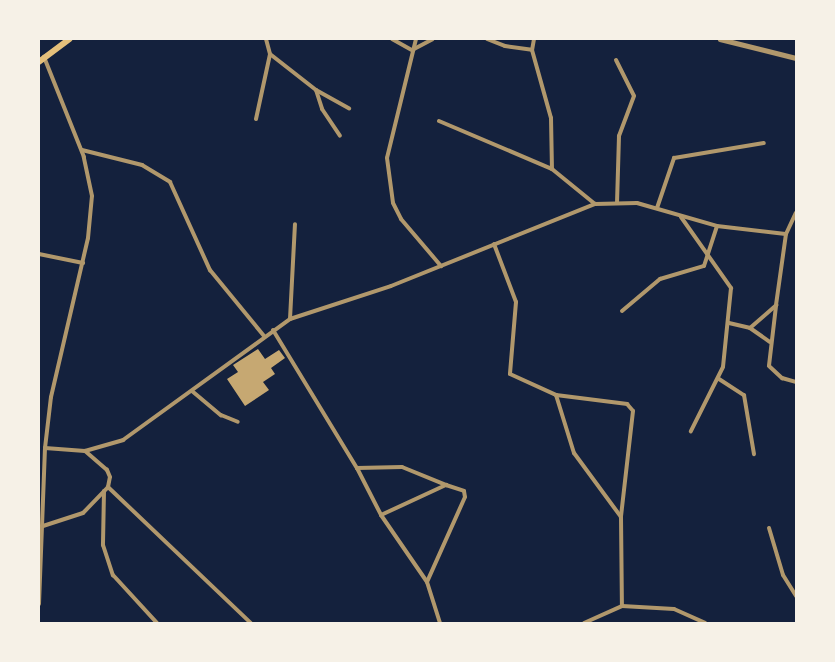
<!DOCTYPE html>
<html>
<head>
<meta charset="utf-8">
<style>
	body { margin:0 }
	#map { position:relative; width:835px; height:662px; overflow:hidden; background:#14213d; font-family:Manrope,sans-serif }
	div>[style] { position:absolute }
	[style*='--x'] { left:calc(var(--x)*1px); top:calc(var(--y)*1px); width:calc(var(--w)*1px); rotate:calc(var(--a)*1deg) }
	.building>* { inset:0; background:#c6a872 }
	.minor>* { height:4px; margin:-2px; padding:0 2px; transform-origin:2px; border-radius:2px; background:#b1986c }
	.tertiary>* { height:4.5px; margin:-2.25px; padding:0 2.25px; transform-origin:2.25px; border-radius:2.25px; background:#b1986c }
	.primary>* { height:5.5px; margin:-2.75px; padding:0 2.75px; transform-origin:2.75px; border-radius:2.75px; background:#e5c07b }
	span { translate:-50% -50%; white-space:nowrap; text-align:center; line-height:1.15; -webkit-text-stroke:4.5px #f6f1e7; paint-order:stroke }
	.frame { position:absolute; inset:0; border:40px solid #f6f1e7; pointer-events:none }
</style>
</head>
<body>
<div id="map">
	<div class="building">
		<i style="clip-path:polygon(258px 349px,265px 359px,279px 350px,285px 358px,271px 368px,275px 374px,263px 382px,269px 390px,245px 406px,227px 379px,238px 372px,233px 365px)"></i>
	</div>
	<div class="minor">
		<i style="--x:266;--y:39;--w:16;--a:75"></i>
		<i style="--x:270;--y:54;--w:58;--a:38"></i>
		<i style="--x:316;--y:90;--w:20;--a:72"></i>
		<i style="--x:322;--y:109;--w:32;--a:56"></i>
		<i style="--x:392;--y:39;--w:23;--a:29"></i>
		<i style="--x:416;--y:39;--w:122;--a:103.7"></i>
		<i style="--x:387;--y:158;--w:45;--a:82.4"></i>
		<i style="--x:393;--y:203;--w:18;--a:63"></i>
		<i style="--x:401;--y:219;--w:62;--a:49.6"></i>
		<i style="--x:487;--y:39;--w:19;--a:21"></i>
		<i style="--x:505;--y:46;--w:27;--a:8"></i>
		<i style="--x:534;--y:39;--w:11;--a:100"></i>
		<i style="--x:532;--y:50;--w:71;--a:74.4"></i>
		<i style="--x:551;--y:118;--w:51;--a:88.9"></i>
		<i style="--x:552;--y:169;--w:55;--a:39.1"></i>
		<i style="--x:414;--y:49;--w:21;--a:-28"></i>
		<i style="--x:616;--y:60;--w:40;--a:63.4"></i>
		<i style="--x:634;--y:96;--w:43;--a:110.6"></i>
		<i style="--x:619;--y:136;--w:66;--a:91.7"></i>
		<i style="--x:316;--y:90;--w:38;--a:29"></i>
		<i style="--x:256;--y:119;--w:66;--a:-77.8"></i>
		<i style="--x:439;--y:121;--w:123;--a:23"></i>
		<i style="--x:82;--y:150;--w:62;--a:14"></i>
		<i style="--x:142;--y:165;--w:33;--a:31"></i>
		<i style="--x:170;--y:182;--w:97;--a:65.6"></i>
		<i style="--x:210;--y:270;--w:85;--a:50.7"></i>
		<i style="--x:657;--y:208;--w:53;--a:-71.2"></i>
		<i style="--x:674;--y:158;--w:91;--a:-9.5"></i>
		<i style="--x:681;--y:217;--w:87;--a:54.8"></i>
		<i style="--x:731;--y:288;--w:79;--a:95.8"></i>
		<i style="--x:723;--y:367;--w:72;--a:116.6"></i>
		<i style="--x:494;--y:244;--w:62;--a:69.2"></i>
		<i style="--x:516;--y:302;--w:72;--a:94.8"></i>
		<i style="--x:510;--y:374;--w:51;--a:24.5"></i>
		<i style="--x:556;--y:395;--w:72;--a:7.2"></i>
		<i style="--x:627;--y:404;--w:9;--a:49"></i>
		<i style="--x:633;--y:411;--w:107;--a:96.5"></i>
		<i style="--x:621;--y:517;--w:89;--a:89.4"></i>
		<i style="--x:39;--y:254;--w:45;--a:11.6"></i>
		<i style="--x:776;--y:306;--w:60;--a:96.7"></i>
		<i style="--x:769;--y:366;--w:18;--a:43"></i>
		<i style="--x:782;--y:378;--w:15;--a:16"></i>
		<i style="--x:622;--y:311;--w:50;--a:-40.1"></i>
		<i style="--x:660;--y:279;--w:46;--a:-16.5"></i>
		<i style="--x:704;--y:266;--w:42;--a:-72"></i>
		<i style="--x:290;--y:319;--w:95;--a:-87"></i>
		<i style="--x:729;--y:323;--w:22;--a:13"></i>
		<i style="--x:750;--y:328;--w:24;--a:35"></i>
		<i style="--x:750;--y:328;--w:35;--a:-41"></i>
		<i style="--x:776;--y:305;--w:72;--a:-82"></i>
		<i style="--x:786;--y:234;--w:23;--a:-65"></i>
		<i style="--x:273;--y:330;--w:162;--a:58.7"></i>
		<i style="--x:357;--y:468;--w:53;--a:62.9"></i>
		<i style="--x:381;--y:515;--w:81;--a:55.5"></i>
		<i style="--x:427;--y:582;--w:43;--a:72.4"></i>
		<i style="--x:719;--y:379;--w:30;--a:33"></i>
		<i style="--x:744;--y:395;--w:60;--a:80.4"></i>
		<i style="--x:192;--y:391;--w:38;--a:40"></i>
		<i style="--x:221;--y:415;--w:18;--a:22"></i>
		<i style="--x:556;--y:395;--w:61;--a:72.8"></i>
		<i style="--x:574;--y:453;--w:79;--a:53.7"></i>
		<i style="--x:45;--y:448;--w:40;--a:4.3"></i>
		<i style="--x:85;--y:451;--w:40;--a:-16"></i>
		<i style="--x:123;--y:440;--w:206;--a:-35.9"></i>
		<i style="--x:290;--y:319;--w:106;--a:-18.1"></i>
		<i style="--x:391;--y:286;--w:220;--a:-21.9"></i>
		<i style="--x:595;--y:204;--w:42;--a:-1.4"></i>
		<i style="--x:637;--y:203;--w:83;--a:16"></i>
		<i style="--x:717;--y:226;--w:69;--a:6.6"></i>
		<i style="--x:357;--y:468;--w:45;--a:-1.3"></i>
		<i style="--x:402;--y:467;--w:48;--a:22.2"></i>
		<i style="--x:108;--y:487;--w:197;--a:43.6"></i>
		<i style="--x:104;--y:491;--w:54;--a:91.1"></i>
		<i style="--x:103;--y:545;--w:32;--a:72"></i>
		<i style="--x:113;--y:575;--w:65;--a:47.5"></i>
		<i style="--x:381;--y:515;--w:72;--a:-24.8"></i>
		<i style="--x:446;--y:485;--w:19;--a:18"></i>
		<i style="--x:464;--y:491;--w:6;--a:81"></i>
		<i style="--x:465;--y:497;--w:93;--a:114.1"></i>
		<i style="--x:43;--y:526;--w:42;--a:-18"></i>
		<i style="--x:83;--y:513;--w:36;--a:-46"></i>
		<i style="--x:108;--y:487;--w:10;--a:-79"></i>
		<i style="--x:110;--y:477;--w:8;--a:-113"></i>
		<i style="--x:107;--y:470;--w:29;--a:-139"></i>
		<i style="--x:769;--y:528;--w:49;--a:73.4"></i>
		<i style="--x:783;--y:575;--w:25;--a:58"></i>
		<i style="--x:39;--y:604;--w:156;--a:-87.8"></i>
		<i style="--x:45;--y:448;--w:51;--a:-83.3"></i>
		<i style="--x:51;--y:397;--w:163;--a:-76.9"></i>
		<i style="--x:88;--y:238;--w:42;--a:-84.6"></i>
		<i style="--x:92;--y:196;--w:40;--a:-102"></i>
		<i style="--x:84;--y:157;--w:108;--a:-111.8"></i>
		<i style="--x:584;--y:623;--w:42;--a:-24.1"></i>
		<i style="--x:622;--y:606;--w:52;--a:3.3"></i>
		<i style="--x:674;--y:609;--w:34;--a:24"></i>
	</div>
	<div class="tertiary">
		<i style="--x:720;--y:39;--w:78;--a:14"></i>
	</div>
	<div class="primary">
		<i style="--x:39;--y:62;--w:38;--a:-37"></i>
	</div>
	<div class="frame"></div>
</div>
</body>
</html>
